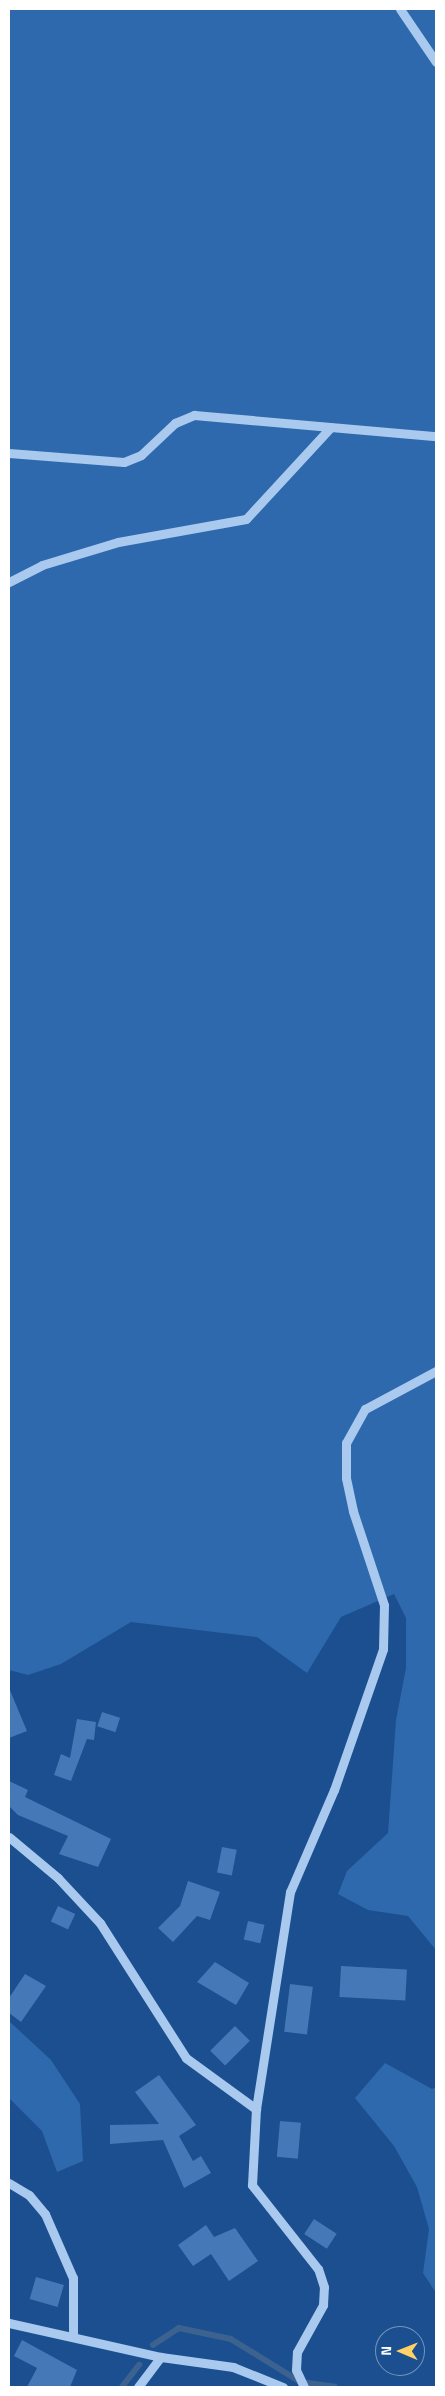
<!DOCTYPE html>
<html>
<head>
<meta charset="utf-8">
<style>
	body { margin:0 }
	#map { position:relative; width:445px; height:2396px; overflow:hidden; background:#1b4f8f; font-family:"Titillium Web",sans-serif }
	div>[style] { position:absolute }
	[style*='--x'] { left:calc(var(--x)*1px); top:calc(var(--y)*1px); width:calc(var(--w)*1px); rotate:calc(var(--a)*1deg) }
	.green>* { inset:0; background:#2e69ad }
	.stream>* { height:5.5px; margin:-2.75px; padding:0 2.75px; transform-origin:2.75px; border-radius:2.75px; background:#3c6290 }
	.building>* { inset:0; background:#4478b7; transform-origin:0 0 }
	.minor>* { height:9px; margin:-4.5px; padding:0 4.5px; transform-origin:4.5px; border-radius:4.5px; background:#a9c9ee }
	span { translate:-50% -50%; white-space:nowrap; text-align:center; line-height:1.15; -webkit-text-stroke:4px #1b4f8f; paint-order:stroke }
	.frame { position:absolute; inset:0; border:10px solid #fff; pointer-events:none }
	.north { position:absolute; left:375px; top:2326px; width:50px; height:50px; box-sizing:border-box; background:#1b4f8f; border:1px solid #7695bc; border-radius:50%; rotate:271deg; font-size:14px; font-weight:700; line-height:20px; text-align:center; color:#fff }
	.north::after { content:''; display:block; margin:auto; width:18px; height:22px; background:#ffd166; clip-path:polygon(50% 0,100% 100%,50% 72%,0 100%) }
</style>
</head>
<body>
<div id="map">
	<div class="green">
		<i style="clip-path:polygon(9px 9px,436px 9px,436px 1950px,408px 1916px,368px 1910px,338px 1894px,347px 1871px,388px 1833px,396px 1720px,406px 1668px,406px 1618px,394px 1594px,341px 1617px,307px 1673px,257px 1637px,131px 1622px,61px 1664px,28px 1675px,9px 1670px)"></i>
		<i style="clip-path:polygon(9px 2021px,51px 2060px,80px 2104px,83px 2161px,57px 2172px,42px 2131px,9px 2098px)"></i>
		<i style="clip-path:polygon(385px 2063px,432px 2089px,436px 2087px,436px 2293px,423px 2273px,429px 2229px,417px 2187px,394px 2146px,355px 2098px)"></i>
	</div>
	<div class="stream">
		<i style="--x:153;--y:2345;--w:31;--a:-33"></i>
		<i style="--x:179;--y:2328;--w:53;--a:11.9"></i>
		<i style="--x:231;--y:2339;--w:82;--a:31.6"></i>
		<i style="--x:301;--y:2382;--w:34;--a:8"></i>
		<i style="--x:122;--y:2387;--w:28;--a:-52"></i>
	</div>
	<div class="building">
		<i style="clip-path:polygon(9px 1688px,27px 1731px,9px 1738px)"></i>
		<i style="left:102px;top:1712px;width:19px;height:15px;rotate:18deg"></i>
		<i style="clip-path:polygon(77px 1719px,96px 1722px,94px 1740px,87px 1739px,71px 1781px,54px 1775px,61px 1754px,70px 1758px)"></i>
		<i style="clip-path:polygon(9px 1781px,28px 1790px,25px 1797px,111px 1839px,98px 1867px,59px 1854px,68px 1836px,18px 1815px,9px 1806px)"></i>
		<i style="left:222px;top:1847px;width:15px;height:26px;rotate:11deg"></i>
		<i style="clip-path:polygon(188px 1881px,220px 1892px,210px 1920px,197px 1916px,173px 1942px,158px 1928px,180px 1906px)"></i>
		<i style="left:58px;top:1906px;width:19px;height:17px;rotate:25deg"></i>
		<i style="left:248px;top:1921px;width:17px;height:19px;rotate:13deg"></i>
		<i style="clip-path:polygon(215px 1962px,249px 1983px,236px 2005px,197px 1982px)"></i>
		<i style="left:341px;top:1966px;width:66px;height:31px;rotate:3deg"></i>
		<i style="clip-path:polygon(25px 1974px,46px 1986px,21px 2022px,9px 2013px,9px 1998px)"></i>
		<i style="left:290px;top:1984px;width:23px;height:48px;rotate:7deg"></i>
		<i style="left:235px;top:2026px;width:21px;height:35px;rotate:45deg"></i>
		<i style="clip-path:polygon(159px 2075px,196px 2125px,179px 2136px,193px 2161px,201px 2156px,211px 2173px,184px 2188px,163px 2140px,110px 2144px,110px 2125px,159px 2124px,135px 2092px)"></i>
		<i style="left:280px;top:2121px;width:21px;height:36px;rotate:5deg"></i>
		<i style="left:314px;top:2219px;width:27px;height:18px;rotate:33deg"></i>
		<i style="clip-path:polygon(206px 2225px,214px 2237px,235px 2228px,258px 2261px,229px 2281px,211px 2254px,193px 2266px,178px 2245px)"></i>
		<i style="left:36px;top:2277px;width:29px;height:23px;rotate:16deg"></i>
		<i style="clip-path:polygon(22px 2340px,77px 2370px,70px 2387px,27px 2387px,37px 2368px,14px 2356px)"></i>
	</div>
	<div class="minor">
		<i style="--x:400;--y:9;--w:64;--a:55.8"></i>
		<i style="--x:9;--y:453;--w:115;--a:4.5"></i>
		<i style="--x:124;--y:462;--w:18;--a:-22"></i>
		<i style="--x:141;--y:455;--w:47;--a:-43.3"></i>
		<i style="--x:175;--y:423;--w:21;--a:-23"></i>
		<i style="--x:194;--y:415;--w:243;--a:5"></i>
		<i style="--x:9;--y:582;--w:37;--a:-27"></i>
		<i style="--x:42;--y:565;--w:79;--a:-16.8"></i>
		<i style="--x:118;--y:542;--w:130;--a:-10.2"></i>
		<i style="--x:246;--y:519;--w:125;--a:-47.3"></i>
		<i style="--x:9;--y:1837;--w:64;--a:39.9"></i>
		<i style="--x:58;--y:1878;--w:62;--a:47"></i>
		<i style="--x:100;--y:1923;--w:160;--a:57.5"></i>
		<i style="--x:186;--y:2058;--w:87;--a:36.1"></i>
		<i style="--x:9;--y:2183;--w:23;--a:31"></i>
		<i style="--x:29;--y:2195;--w:25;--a:50"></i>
		<i style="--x:45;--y:2214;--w:70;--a:66.4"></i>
		<i style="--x:73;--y:2278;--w:57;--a:90"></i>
		<i style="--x:9;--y:2323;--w:156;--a:12.6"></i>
		<i style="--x:161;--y:2357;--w:73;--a:7.9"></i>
		<i style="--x:233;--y:2367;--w:54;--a:21.8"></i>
		<i style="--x:138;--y:2387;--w:38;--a:-53"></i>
		<i style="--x:304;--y:2387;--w:19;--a:-115"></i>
		<i style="--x:296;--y:2370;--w:18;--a:-87"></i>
		<i style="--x:297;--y:2352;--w:54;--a:-61"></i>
		<i style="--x:323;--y:2305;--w:18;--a:-87"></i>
		<i style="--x:324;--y:2287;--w:19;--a:-108"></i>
		<i style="--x:318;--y:2269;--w:107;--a:-128.2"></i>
		<i style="--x:252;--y:2185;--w:76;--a:-87"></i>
		<i style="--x:256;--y:2109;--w:220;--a:-81.1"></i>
		<i style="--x:290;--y:1892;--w:111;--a:-66.7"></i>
		<i style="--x:334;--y:1790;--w:149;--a:-70.8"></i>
		<i style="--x:383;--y:1649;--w:44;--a:-88.7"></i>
		<i style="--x:384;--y:1605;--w:99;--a:-108.3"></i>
		<i style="--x:353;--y:1511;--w:34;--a:-102"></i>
		<i style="--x:346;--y:1478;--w:35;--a:-90"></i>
		<i style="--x:346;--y:1443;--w:39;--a:-61"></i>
		<i style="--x:365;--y:1409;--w:81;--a:-28.2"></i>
	</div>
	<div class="frame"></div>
	<div class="north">N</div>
</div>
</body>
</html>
